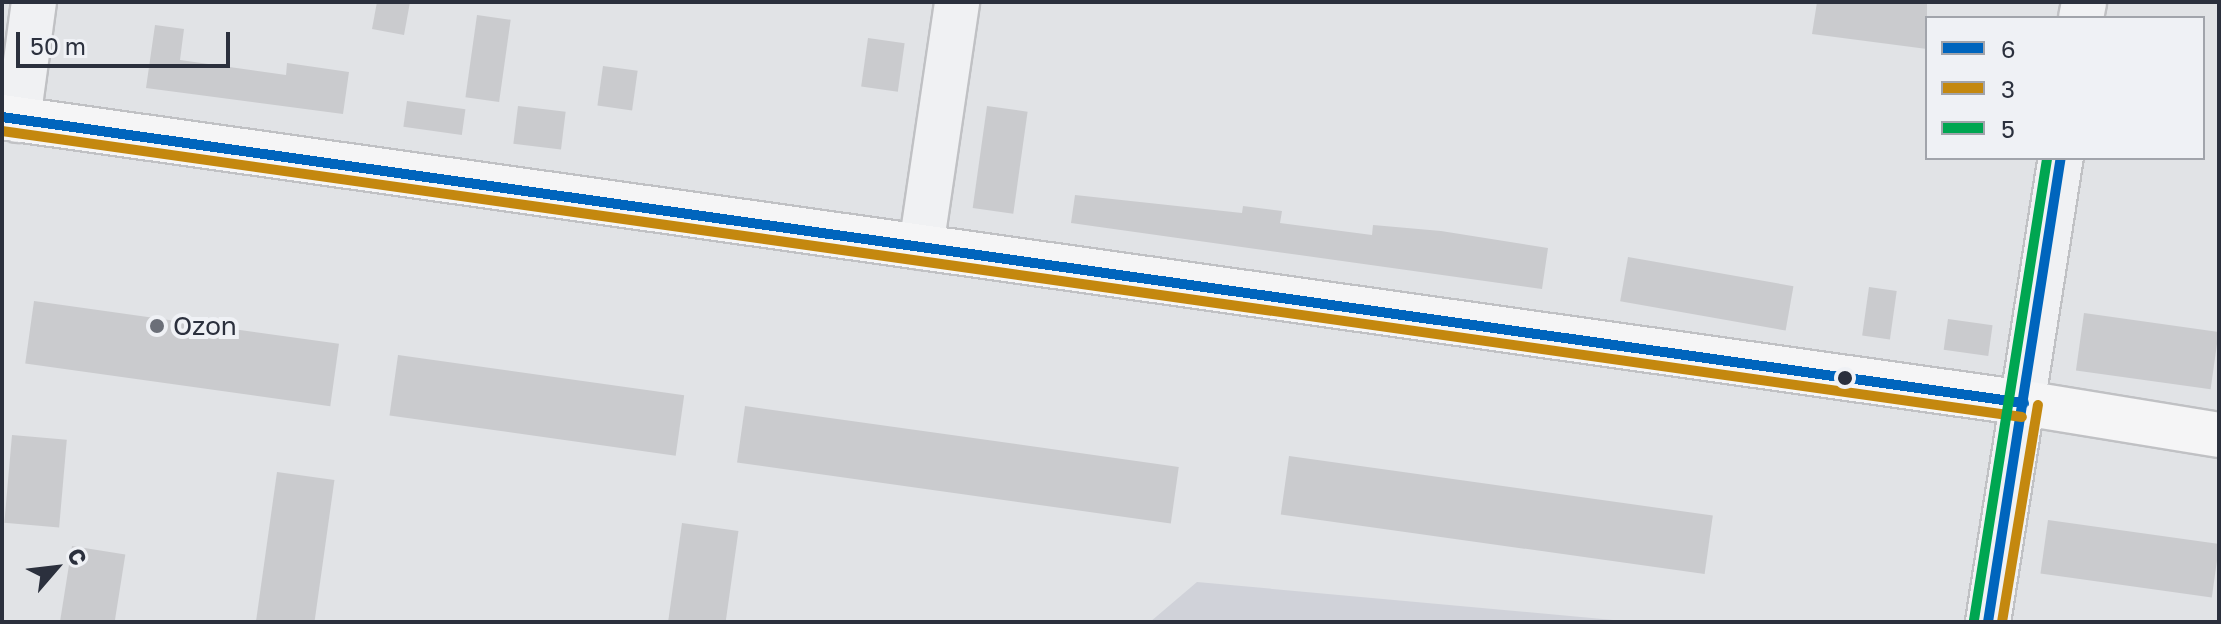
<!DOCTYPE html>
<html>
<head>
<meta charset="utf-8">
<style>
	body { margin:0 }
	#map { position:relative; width:2221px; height:624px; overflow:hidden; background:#e1e3e6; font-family:"Golos Text",sans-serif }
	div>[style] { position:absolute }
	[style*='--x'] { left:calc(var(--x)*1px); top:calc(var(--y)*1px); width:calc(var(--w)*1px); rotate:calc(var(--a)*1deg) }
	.built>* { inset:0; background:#d0d2d9 }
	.building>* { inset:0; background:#cacbce; transform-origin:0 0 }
	.roads { filter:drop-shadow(2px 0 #c0c1c4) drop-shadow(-2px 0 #c0c1c4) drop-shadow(0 2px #c0c1c4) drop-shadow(0 -2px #c0c1c4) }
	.minor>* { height:44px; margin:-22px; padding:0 22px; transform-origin:22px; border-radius:22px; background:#f0f1f3 }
	.major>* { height:44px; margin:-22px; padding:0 22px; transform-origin:22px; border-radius:22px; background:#f5f5f6 }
	.bus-1>* { height:10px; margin:-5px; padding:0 5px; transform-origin:5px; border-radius:5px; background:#0065bd }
	.bus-2>* { height:10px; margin:-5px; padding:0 5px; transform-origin:5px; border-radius:5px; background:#c4880f }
	.bus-3>* { height:10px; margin:-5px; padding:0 5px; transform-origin:5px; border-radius:5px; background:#00a651 }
	.dots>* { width:22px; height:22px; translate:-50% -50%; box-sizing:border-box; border:4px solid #eff1f5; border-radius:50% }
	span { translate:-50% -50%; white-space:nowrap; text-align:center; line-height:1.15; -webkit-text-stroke:8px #eff1f5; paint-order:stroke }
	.poi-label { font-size:26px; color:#2b303d }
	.left { translate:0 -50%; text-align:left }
	.frame { position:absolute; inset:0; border:4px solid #2b303d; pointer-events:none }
	.legend { position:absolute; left:1925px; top:16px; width:280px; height:144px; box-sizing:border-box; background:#eff1f5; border:2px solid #a1a4ab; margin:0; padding:10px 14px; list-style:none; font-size:24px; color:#2b303d }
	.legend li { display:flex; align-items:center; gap:16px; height:40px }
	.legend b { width:40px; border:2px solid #a1a4ab }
	.north { position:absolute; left:16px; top:528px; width:80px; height:80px; -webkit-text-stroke:6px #eff1f5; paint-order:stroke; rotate:62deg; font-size:22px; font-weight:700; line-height:32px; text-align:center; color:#2b303d }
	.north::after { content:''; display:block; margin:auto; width:28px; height:36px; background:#2b303d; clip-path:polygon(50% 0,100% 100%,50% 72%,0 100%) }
	.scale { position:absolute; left:16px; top:32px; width:214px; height:36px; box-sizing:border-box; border:4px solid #2b303d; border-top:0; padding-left:10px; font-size:24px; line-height:28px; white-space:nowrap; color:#2b303d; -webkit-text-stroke:6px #eff1f5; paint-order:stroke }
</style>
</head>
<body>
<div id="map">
	<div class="built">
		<i style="clip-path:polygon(1197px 582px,1635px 622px,1150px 622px)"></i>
	</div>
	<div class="building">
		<i style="clip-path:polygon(377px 2px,410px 2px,404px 35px,372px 29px)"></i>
		<i style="clip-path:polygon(1817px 2px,1927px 2px,1927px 49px,1812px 34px)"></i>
		<i style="left:477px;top:15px;width:34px;height:83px;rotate:8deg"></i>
		<i style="clip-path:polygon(155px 25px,184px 29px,180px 60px,286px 75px,287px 63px,349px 72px,343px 114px,146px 88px)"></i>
		<i style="left:868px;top:38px;width:37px;height:49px;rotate:8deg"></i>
		<i style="left:603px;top:66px;width:35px;height:40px;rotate:8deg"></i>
		<i style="left:407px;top:101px;width:59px;height:26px;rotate:8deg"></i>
		<i style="left:518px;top:106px;width:48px;height:38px;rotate:7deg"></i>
		<i style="left:987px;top:106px;width:41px;height:103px;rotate:8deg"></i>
		<i style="clip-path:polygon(1075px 195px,1242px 213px,1243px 206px,1282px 211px,1280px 223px,1372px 235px,1373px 225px,1441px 231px,1548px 248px,1542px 289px,1071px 223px)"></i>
		<i style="left:1628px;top:257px;width:168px;height:45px;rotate:10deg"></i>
		<i style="left:1869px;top:287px;width:28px;height:49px;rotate:8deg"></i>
		<i style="left:34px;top:301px;width:308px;height:63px;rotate:8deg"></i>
		<i style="left:2084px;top:313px;width:136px;height:58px;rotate:8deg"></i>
		<i style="left:1948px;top:319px;width:45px;height:31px;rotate:8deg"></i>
		<i style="left:398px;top:355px;width:289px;height:61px;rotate:8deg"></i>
		<i style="left:745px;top:406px;width:438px;height:57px;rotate:8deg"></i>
		<i style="left:12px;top:435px;width:55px;height:88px;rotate:5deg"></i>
		<i style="left:1289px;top:456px;width:428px;height:59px;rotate:8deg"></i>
		<i style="left:277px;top:472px;width:58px;height:151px;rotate:8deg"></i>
		<i style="left:2048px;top:520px;width:173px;height:54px;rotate:8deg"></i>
		<i style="left:682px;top:523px;width:57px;height:100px;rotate:8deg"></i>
		<i style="left:72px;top:546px;width:54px;height:77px;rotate:9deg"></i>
	</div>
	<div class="roads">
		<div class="minor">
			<i style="--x:2081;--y:18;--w:16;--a:-79"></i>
			<i style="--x:18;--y:120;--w:119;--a:-82.3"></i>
			<i style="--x:921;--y:247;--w:248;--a:-81.6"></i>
			<i style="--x:1988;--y:622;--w:470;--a:-81.1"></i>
		</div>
		<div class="major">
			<i style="--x:2;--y:117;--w:2042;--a:8.05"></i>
			<i style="--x:2024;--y:403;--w:198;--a:9.3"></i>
		</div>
	</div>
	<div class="bus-1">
		<i style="--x:2;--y:117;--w:2042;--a:8.05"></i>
		<i style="--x:1988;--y:622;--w:470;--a:-81.1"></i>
	</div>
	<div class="bus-2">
		<i style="--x:2;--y:131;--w:2040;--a:8.06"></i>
		<i style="--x:2002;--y:622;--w:220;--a:-80.6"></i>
	</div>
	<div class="bus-3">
		<i style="--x:1974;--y:620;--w:468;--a:-81"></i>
	</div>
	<div class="dots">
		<i style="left:157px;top:326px;background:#6b6f78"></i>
		<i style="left:1845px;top:378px;background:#2b303d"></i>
	</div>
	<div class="poi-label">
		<span class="left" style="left:173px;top:326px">Ozon</span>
	</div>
	<div class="frame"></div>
	<ul class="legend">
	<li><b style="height:10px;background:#0065bd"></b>6</li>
	<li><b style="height:10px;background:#c4880f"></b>3</li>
	<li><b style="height:10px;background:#00a651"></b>5</li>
	</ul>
	<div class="north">С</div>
	<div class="scale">50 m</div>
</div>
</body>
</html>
